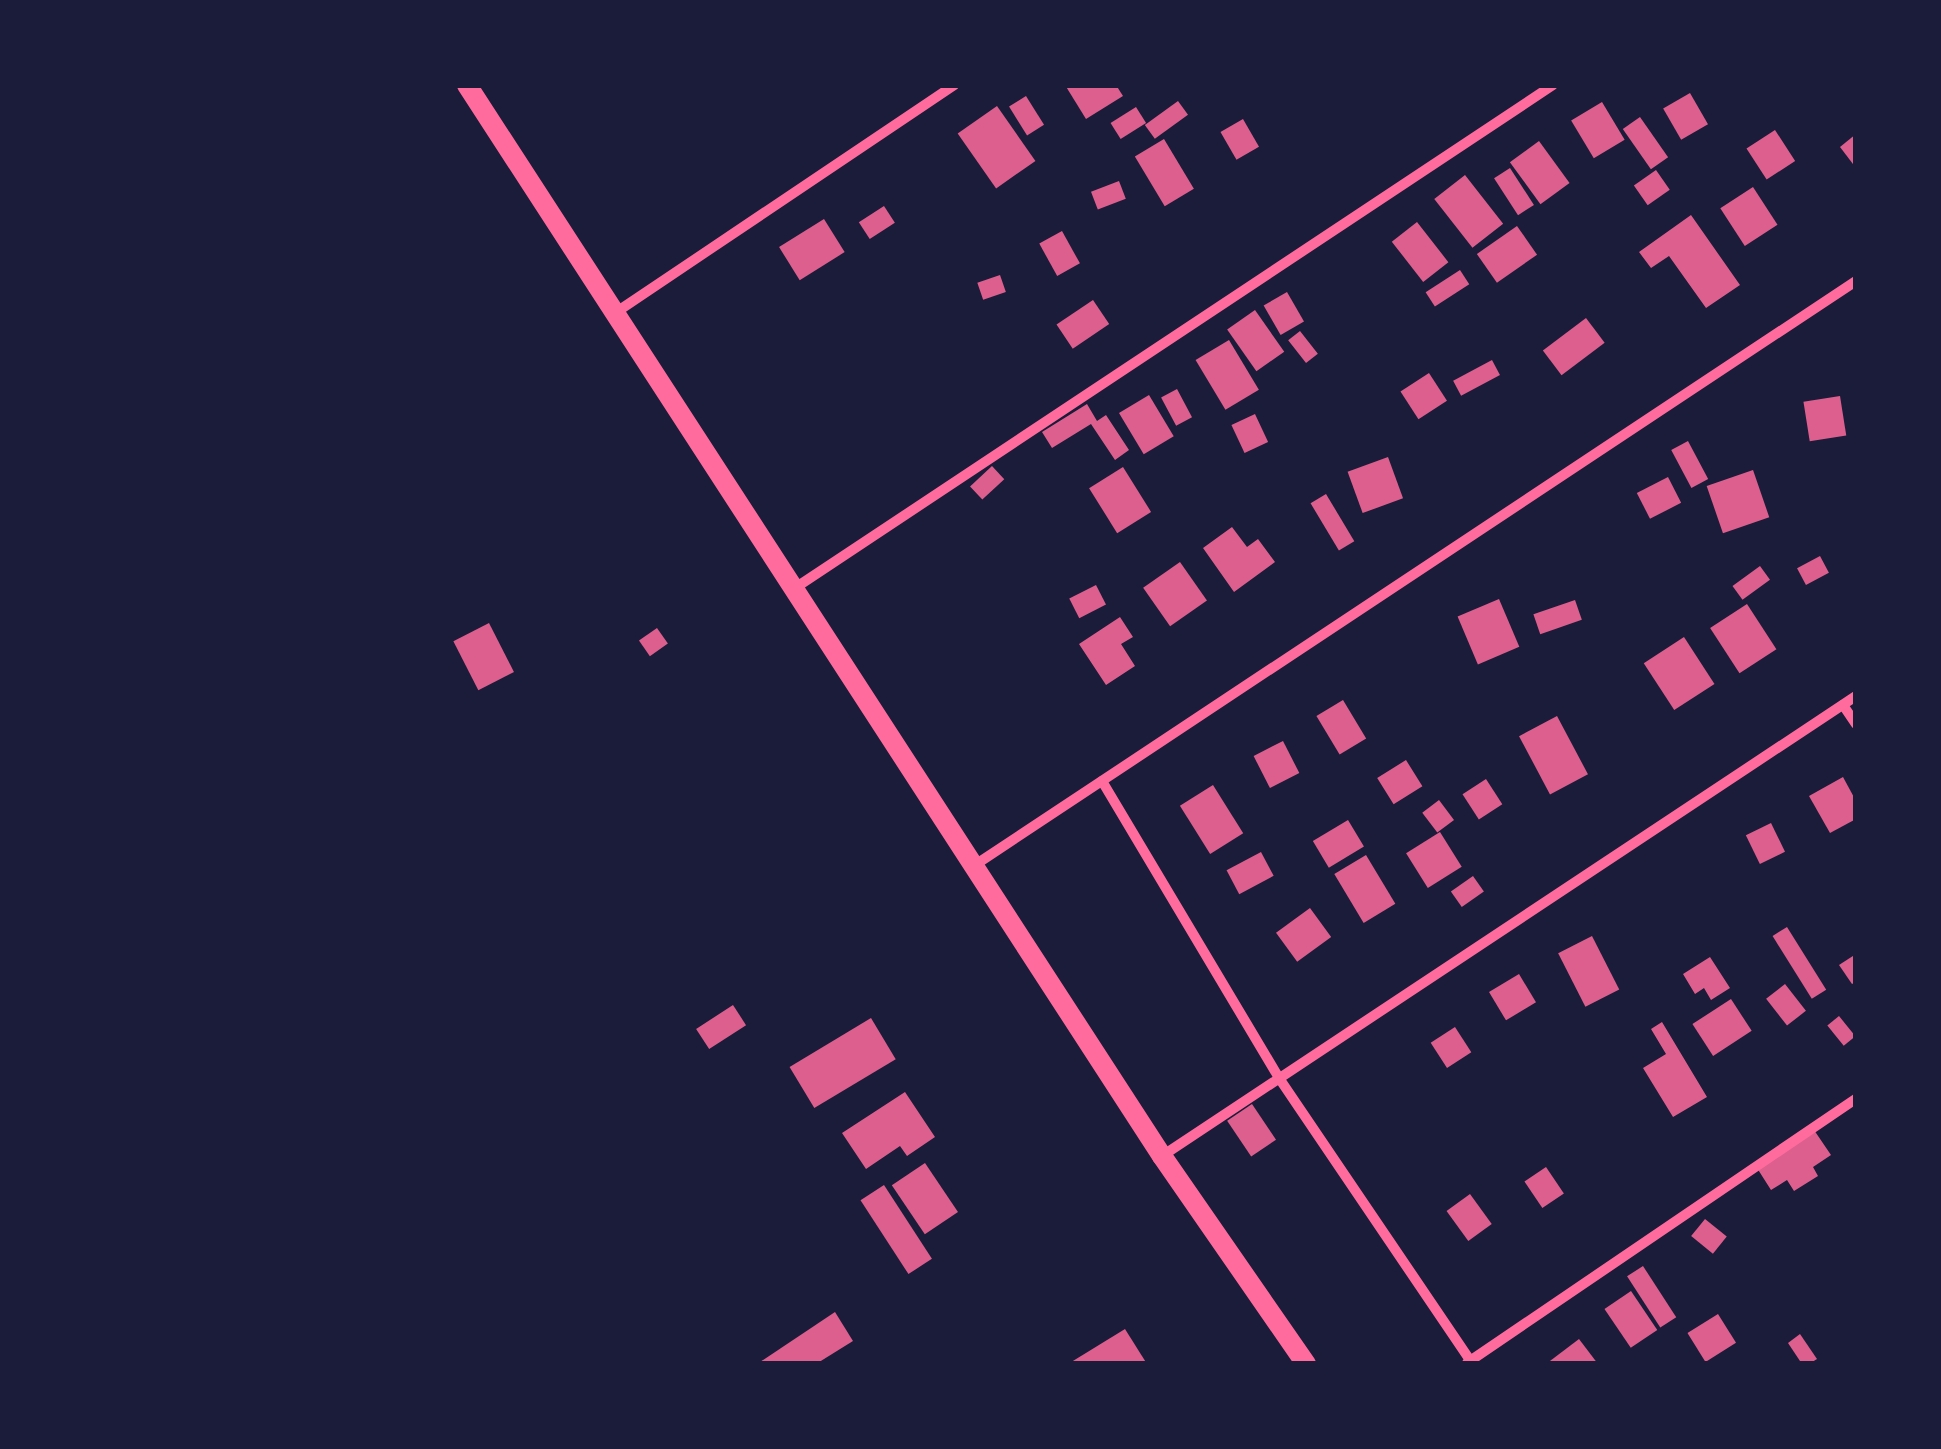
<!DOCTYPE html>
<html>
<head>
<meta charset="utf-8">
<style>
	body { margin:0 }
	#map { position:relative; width:1941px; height:1449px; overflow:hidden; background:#1b1b3a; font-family:"Golos Text",sans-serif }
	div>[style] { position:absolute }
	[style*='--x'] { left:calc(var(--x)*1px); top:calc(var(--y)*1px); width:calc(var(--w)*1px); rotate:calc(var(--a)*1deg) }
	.building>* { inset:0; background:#dd5f8e; transform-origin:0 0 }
	.minor>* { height:10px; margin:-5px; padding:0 5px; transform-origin:5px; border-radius:5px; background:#ff6b9d }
	.secondary>* { height:20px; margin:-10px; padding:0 10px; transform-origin:10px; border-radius:10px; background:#ff6b9d }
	span { translate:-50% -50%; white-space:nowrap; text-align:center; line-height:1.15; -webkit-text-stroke:8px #1b1b3a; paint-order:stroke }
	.frame { position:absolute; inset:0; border:88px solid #1b1b3a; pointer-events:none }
</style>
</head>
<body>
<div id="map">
	<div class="building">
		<i style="clip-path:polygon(1065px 85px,1116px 85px,1123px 96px,1086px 119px)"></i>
		<i style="left:1690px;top:93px;width:36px;height:31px;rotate:60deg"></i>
		<i style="left:1026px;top:96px;width:34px;height:20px;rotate:58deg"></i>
		<i style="left:1178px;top:101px;width:17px;height:41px;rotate:54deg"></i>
		<i style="left:1602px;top:102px;width:44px;height:36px;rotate:59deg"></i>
		<i style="left:997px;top:106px;width:67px;height:48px;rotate:55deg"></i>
		<i style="left:1136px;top:107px;width:19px;height:30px;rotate:58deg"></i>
		<i style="left:1640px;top:117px;width:49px;height:21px;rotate:55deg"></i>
		<i style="left:1243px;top:119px;width:32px;height:26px;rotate:60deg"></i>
		<i style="left:1775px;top:130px;width:37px;height:34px;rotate:57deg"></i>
		<i style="clip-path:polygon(1856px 134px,1856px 168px,1840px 147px)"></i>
		<i style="left:1164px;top:139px;width:58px;height:34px;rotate:59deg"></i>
		<i style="left:1539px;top:141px;width:52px;height:36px;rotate:54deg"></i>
		<i style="left:1510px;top:168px;width:44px;height:19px;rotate:57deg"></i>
		<i style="left:1656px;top:170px;width:24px;height:27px;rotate:55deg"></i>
		<i style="left:1465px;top:175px;width:62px;height:39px;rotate:52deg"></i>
		<i style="left:1119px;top:181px;width:19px;height:30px;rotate:69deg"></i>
		<i style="left:1753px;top:187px;width:45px;height:39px;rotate:57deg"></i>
		<i style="left:884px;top:206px;width:20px;height:30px;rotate:57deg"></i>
		<i style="clip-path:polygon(1691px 215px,1740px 285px,1706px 308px,1669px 256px,1651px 268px,1639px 252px)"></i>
		<i style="left:824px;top:219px;width:39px;height:53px;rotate:58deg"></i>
		<i style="left:1417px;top:222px;width:51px;height:32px;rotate:52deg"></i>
		<i style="left:1517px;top:226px;width:35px;height:49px;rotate:55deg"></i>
		<i style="left:1062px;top:231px;width:37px;height:26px;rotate:61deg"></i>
		<i style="left:1460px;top:270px;width:17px;height:41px;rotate:57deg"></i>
		<i style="left:1000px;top:275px;width:18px;height:24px;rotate:71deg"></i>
		<i style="left:1287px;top:292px;width:34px;height:27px;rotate:60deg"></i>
		<i style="left:1093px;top:300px;width:29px;height:44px;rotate:56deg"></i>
		<i style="left:1255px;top:310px;width:51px;height:34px;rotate:55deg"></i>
		<i style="left:1586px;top:318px;width:31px;height:54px;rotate:53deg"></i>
		<i style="left:1300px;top:331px;width:29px;height:15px;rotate:52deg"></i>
		<i style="left:1229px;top:340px;width:58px;height:39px;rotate:59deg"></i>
		<i style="left:1492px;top:360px;width:17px;height:44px;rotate:62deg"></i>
		<i style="left:1429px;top:373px;width:33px;height:34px;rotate:57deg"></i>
		<i style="left:1177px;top:389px;width:32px;height:18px;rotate:62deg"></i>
		<i style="left:1149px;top:395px;width:48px;height:35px;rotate:59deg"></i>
		<i style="left:1840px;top:396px;width:40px;height:37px;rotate:81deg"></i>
		<i style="clip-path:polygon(1087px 404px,1097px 421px,1106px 415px,1129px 450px,1115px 460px,1091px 424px,1052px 448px,1042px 432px)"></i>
		<i style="left:1255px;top:414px;width:31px;height:26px;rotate:65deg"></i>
		<i style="left:1688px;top:441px;width:43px;height:19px;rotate:62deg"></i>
		<i style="left:1388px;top:457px;width:44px;height:43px;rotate:70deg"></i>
		<i style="left:992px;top:466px;width:18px;height:30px;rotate:47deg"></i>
		<i style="left:1123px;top:467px;width:53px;height:40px;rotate:58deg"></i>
		<i style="left:1753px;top:470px;width:50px;height:49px;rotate:71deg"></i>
		<i style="left:1668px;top:477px;width:29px;height:35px;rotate:63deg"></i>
		<i style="left:1326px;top:494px;width:55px;height:18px;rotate:59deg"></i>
		<i style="clip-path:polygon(1232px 527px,1247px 547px,1258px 539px,1275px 562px,1234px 592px,1203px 548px)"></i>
		<i style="left:1820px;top:556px;width:19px;height:26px;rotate:62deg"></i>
		<i style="left:1180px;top:562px;width:47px;height:45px;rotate:55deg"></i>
		<i style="left:1760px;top:566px;width:17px;height:34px;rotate:54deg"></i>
		<i style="left:1096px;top:585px;width:22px;height:30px;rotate:63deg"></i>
		<i style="left:1499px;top:599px;width:52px;height:45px;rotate:67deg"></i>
		<i style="left:1575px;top:600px;width:21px;height:44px;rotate:71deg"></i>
		<i style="left:1747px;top:604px;width:54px;height:44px;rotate:57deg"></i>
		<i style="clip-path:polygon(1120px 617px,1133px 637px,1121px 644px,1135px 666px,1106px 685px,1079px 644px)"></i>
		<i style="left:489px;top:623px;width:55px;height:40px;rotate:63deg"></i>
		<i style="left:657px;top:628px;width:19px;height:22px;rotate:55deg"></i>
		<i style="left:1684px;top:637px;width:56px;height:48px;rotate:57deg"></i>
		<i style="left:1343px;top:700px;width:45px;height:31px;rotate:59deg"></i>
		<i style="left:1557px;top:716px;width:66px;height:43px;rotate:62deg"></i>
		<i style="left:1283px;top:741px;width:36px;height:33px;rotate:63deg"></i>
		<i style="left:1406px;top:760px;width:31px;height:34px;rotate:58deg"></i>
		<i style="clip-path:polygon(1843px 777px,1856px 801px,1856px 819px,1830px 833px,1809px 796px)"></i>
		<i style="left:1486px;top:779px;width:30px;height:28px;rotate:57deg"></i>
		<i style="left:1213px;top:785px;width:57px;height:39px;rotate:58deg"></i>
		<i style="left:1439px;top:800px;width:25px;height:21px;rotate:53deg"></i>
		<i style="left:1348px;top:820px;width:31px;height:41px;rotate:59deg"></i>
		<i style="left:1771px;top:823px;width:32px;height:28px;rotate:64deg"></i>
		<i style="left:1440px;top:832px;width:41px;height:40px;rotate:58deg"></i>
		<i style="left:1261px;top:852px;width:27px;height:39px;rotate:62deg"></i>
		<i style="left:1366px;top:855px;width:57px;height:37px;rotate:59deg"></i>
		<i style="left:1473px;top:876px;width:19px;height:27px;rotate:55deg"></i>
		<i style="left:1310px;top:908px;width:36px;height:42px;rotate:54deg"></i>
		<i style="left:1787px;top:927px;width:74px;height:17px;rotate:58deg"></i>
		<i style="left:1592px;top:936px;width:60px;height:38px;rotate:63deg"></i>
		<i style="clip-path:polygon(1856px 954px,1856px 982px,1852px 984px,1839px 965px)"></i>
		<i style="clip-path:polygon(1710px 957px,1730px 988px,1711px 1000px,1704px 988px,1695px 994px,1683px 974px)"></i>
		<i style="left:1519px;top:974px;width:33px;height:35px;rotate:59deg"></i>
		<i style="left:1785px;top:984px;width:34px;height:24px;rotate:52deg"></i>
		<i style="left:1731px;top:999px;width:38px;height:46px;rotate:57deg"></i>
		<i style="left:733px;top:1005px;width:24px;height:44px;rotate:57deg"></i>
		<i style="left:1839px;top:1016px;width:26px;height:15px;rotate:51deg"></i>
		<i style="left:871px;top:1018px;width:48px;height:95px;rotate:59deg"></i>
		<i style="clip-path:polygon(1662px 1022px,1707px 1097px,1673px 1117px,1643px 1068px,1666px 1054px,1651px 1029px)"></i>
		<i style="left:1455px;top:1027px;width:30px;height:29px;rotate:57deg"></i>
		<i style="clip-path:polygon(905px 1092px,935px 1137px,907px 1156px,900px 1146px,866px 1169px,842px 1133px)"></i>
		<i style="left:1252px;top:1104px;width:43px;height:30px;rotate:56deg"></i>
		<i style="clip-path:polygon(1814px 1130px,1831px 1155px,1813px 1167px,1818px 1176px,1794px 1191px,1787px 1180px,1771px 1190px,1757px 1168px)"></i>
		<i style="left:925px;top:1163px;width:59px;height:40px;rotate:56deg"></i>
		<i style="left:1546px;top:1167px;width:32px;height:26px;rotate:56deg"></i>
		<i style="left:884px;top:1185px;width:88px;height:28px;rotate:57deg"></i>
		<i style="left:1470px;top:1194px;width:37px;height:29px;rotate:54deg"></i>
		<i style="left:1705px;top:1219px;width:28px;height:22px;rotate:39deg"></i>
		<i style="left:1643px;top:1266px;width:61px;height:19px;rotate:57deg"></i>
		<i style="left:1631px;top:1291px;width:47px;height:32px;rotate:56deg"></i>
		<i style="clip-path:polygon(835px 1312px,853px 1341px,816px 1364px,757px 1364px)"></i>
		<i style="left:1718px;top:1314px;width:34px;height:36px;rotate:58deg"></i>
		<i style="clip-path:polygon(1125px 1329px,1147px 1364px,1068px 1364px)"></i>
		<i style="clip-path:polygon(1800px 1334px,1817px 1359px,1809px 1364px,1802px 1364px,1788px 1343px)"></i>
		<i style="clip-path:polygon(1579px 1339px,1598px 1364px,1546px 1364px)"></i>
	</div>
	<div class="minor">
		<i style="--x:615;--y:313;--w:409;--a:-33.9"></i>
		<i style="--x:792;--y:590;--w:913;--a:-33.57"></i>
		<i style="--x:1843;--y:705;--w:23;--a:56"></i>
		<i style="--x:1102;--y:781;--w:346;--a:59.2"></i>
		<i style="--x:1279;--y:1078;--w:346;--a:55.9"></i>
		<i style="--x:975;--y:865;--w:1057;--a:-33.54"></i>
		<i style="--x:1162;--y:1156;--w:833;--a:-33.54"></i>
		<i style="--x:1467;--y:1363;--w:470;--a:-34.2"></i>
	</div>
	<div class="secondary">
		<i style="--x:467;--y:85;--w:1277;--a:57.02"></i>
		<i style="--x:1162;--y:1156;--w:253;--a:55.3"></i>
	</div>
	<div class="frame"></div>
</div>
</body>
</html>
